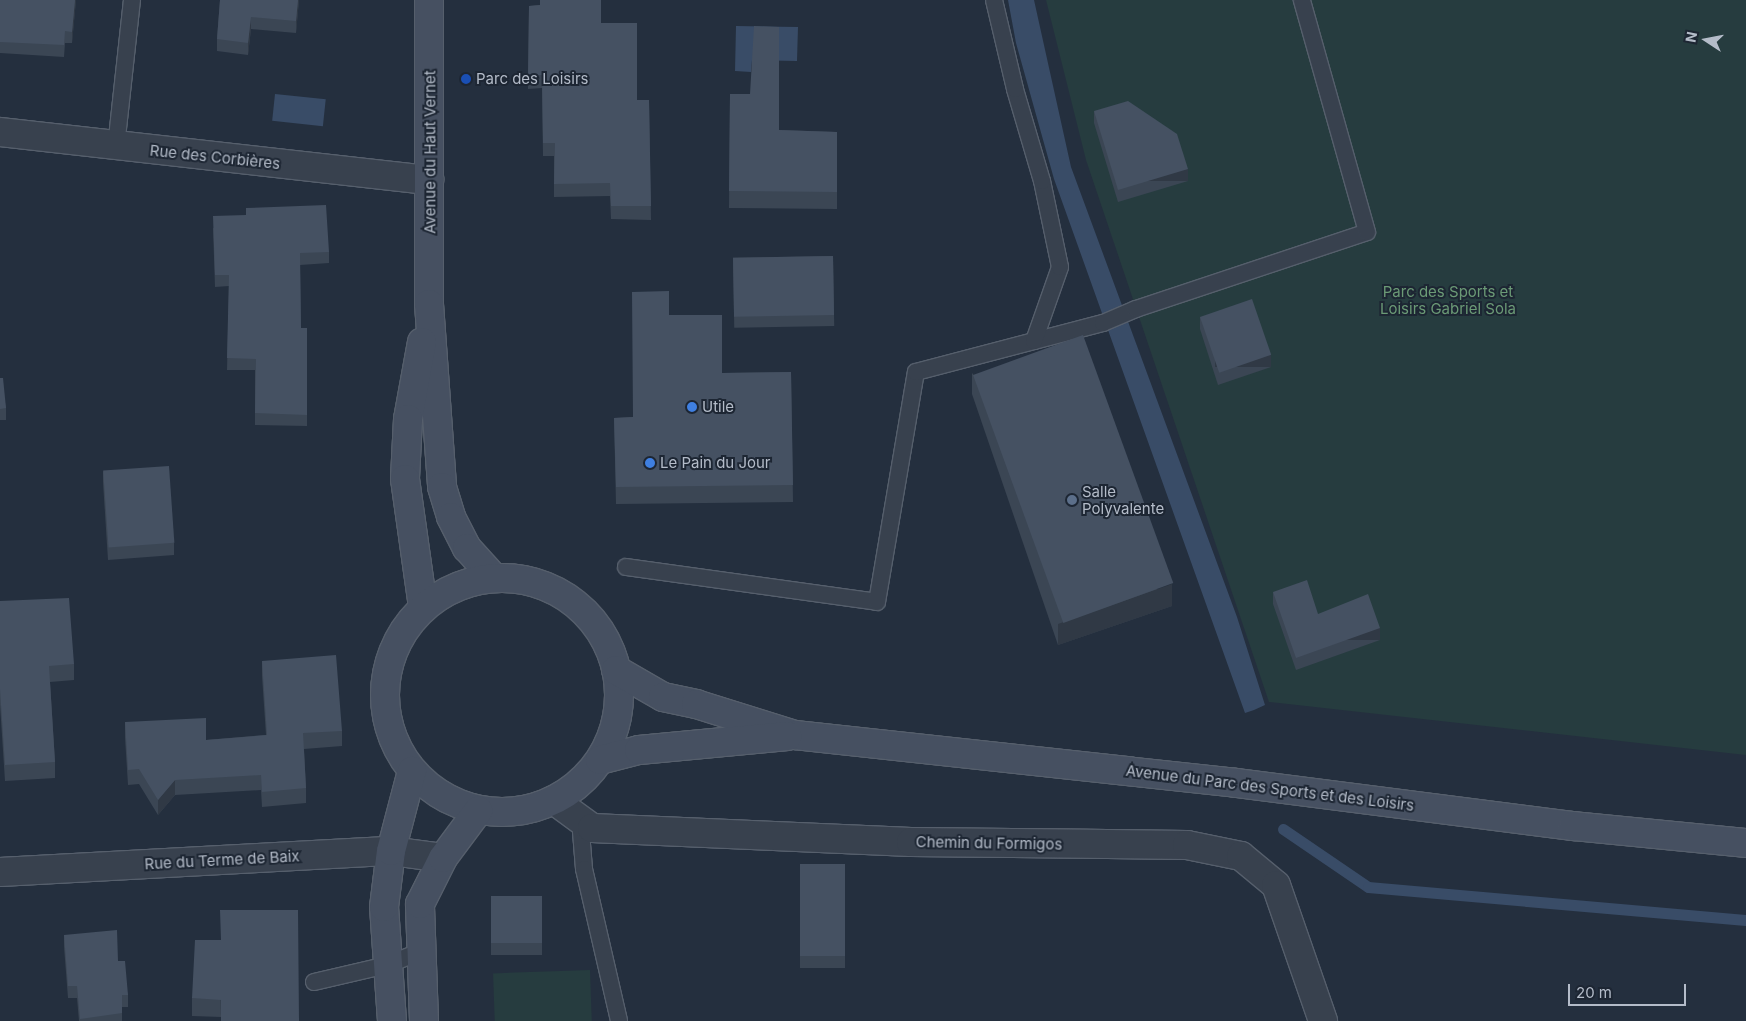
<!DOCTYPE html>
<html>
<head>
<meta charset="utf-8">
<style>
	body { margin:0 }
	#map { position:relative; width:1746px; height:1021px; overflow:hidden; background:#242f3e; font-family:Inter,sans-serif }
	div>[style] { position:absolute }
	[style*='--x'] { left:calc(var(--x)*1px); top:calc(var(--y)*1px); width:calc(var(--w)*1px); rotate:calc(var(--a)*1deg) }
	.green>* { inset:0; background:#263c3f; transform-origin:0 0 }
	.water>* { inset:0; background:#394c67; transform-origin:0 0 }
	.stream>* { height:11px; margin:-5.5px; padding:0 5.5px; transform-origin:5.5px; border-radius:5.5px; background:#394c67 }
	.roads { filter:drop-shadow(1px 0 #565f6c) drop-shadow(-1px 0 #565f6c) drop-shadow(0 1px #565f6c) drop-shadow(0 -1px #565f6c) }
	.service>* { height:16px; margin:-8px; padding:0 8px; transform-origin:8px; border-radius:8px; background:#38414e }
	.minor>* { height:28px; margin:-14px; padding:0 14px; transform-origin:14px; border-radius:14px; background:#38414e }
	.secondary>* { height:28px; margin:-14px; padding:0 14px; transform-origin:14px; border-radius:14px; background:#465061 }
	.secondary>.ring { margin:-14px; padding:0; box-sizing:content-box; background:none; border:28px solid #465061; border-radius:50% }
	.wall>* { inset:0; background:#3b4654; transform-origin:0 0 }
	.shaded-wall>* { inset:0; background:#303945; transform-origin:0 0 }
	.building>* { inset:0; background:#455162; transform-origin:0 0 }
	.dots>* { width:14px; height:14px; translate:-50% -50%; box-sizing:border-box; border:2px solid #1d2633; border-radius:50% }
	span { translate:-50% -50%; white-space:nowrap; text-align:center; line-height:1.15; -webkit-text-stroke:4px #1d2633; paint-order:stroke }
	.poi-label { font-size:15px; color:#b4bcc9 }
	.left { translate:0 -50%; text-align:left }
	.street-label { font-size:15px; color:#b4bcc9 }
	.park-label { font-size:15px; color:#6b9a76 }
	.north { position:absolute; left:1681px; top:15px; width:50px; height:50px; -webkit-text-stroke:4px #1d2633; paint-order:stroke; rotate:281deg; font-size:14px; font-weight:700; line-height:20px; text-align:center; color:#b4bcc9 }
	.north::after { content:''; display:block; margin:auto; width:18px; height:22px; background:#b4bcc9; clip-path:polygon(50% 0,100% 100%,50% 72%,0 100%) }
	.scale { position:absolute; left:1568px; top:984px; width:118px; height:22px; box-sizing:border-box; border:2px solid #b4bcc9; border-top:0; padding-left:6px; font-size:15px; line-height:18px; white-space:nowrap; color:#b4bcc9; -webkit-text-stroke:4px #1d2633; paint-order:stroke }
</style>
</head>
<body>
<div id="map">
	<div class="green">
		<i style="clip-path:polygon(1046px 0,1746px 0,1746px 755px,1269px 702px,1086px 160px)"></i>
		<i style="left:590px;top:970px;width:51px;height:97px;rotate:88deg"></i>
	</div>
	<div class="water">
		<i style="clip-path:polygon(1008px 0,1034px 0,1071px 167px,1237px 617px,1265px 705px,1254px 710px,1245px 713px,1054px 179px,1016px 43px)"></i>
		<i style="clip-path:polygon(736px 26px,798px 27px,797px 61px,752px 60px,751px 72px,735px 71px)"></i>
		<i style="left:275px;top:94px;width:51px;height:27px;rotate:6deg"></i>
	</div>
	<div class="stream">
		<i style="--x:1283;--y:829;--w:103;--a:34.3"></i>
		<i style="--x:1368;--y:887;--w:379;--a:5"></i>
	</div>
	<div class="roads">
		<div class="service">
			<i style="--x:116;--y:147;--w:148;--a:-83.8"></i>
			<i style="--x:1034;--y:341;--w:71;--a:-14.6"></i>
			<i style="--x:1103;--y:323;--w:36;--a:-23"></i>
			<i style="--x:1136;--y:309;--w:243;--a:-18.4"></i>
			<i style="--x:1367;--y:232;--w:241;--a:-105.7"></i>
			<i style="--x:626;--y:567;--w:253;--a:7.9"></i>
			<i style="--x:877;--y:602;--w:233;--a:-80.4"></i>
			<i style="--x:916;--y:372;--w:122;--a:-14.7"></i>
			<i style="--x:1034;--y:341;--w:78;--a:-70.6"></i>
			<i style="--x:1060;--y:267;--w:88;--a:-101.8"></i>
			<i style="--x:1042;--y:181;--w:96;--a:-106.4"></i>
			<i style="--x:1015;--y:89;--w:91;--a:-103.3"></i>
			<i style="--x:580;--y:819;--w:50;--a:85.4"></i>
			<i style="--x:584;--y:869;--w:156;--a:77"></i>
			<i style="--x:314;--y:982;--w:75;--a:-13.1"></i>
			<i style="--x:387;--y:965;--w:38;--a:-22"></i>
		</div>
		<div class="minor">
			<i style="--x:0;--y:132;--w:432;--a:6.4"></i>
			<i style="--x:555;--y:801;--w:46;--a:36.1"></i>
			<i style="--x:592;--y:828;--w:319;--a:2.5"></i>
			<i style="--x:911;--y:842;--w:276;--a:0.6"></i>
			<i style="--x:1187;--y:845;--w:55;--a:11.5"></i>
			<i style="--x:1241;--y:856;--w:45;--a:39.6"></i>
			<i style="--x:1276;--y:885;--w:144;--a:70.9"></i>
			<i style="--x:0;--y:872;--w:392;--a:-3.1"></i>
			<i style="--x:391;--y:851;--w:52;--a:7.7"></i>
		</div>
		<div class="secondary">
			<i style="--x:429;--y:0;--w:304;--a:90"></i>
			<i style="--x:429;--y:304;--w:183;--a:85.9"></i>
			<i style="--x:442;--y:487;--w:31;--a:73"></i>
			<i style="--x:451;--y:517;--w:35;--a:63"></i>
			<i style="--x:467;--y:548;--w:40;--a:48"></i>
			<i style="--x:422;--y:342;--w:78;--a:100.3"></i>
			<i style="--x:408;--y:419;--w:60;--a:92.9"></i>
			<i style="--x:405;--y:479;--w:129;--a:82"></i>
			<i class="ring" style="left:385px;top:578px;width:206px;height:206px"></i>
			<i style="--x:616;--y:670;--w:54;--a:29.9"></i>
			<i style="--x:663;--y:697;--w:34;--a:12"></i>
			<i style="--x:696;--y:704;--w:104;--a:17.4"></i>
			<i style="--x:795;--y:735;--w:444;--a:6.2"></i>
			<i style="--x:1236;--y:783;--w:340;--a:7.3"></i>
			<i style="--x:1573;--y:826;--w:174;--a:5.6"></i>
			<i style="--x:600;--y:760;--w:40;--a:-14.4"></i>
			<i style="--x:639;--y:750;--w:149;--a:-5.4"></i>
			<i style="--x:392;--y:1021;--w:114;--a:-94"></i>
			<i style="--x:384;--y:907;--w:56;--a:-82.9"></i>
			<i style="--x:391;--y:851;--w:83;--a:-75.3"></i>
			<i style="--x:424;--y:1021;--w:117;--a:-92"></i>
			<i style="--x:420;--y:904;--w:51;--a:-63.4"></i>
			<i style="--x:443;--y:858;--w:59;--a:-53.3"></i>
		</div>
	</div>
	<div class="wall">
		<i style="clip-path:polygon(0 0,76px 0,72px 43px,65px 43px,64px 57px,0 53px)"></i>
		<i style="clip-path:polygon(220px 0,299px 0,296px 33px,251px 29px,248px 55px,217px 51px,217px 39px)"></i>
		<i style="clip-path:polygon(540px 5px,601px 23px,637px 100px,649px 100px,651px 220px,611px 219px,610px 196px,554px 197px,554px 156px,543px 156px,542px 88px,528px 89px,529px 6px)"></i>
		<i style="clip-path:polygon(730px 94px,779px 130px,837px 132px,837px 209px,729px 208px)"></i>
		<i style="clip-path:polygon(1094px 111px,1188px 181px,1118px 202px,1094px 123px)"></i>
		<i style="clip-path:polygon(213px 228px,329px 252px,329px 263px,300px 265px,301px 328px,307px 328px,307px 426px,255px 425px,255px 370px,227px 370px,229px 286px,215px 287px)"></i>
		<i style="left:833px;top:256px;width:70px;height:100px;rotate:89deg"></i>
		<i style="clip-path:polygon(669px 315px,722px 373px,791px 372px,793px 502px,616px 504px,614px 418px,633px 417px)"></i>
		<i style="clip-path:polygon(1200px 317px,1271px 367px,1218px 385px,1200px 329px)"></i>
		<i style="clip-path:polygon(972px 373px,1172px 606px,1058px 645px,972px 394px)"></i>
		<i style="clip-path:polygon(0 378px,6px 408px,6px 420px,0 420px)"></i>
		<i style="clip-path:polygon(103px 471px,174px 543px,174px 555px,108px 560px,103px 482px)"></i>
		<i style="clip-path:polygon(1273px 592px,1318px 614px,1380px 640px,1296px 670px,1273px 604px)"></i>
		<i style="clip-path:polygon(0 601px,74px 664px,74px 680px,50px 682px,55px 762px,55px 778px,5px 781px,0 705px)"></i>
		<i style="clip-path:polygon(262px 661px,342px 731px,342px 746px,304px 749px,306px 788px,306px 803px,262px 807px,261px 790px,175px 795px,158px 815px,139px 784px,128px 785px,125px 738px,125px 722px,206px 740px,266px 735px,262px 676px)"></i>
		<i style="left:800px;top:864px;width:45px;height:104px"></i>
		<i style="left:542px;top:896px;width:59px;height:51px;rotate:90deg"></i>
		<i style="clip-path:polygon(64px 935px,118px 961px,128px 995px,128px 1007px,122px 1007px,122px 1021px,79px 1021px,77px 998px,68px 998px,64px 947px)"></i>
		<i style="clip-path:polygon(220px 940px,221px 1017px,192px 1016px,192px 998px)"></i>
	</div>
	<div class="shaded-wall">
		<i style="clip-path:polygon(75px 0,76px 0,72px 43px,72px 32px)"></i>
		<i style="clip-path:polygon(298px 0,299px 0,296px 33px,296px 21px)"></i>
		<i style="clip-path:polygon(251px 17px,251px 29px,248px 55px,248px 43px)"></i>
		<i style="left:1188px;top:169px;width:12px;height:73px;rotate:90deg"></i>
		<i style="left:1271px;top:355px;width:12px;height:56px;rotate:90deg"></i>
		<i style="clip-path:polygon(1172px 584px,1172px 606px,1058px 645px,1058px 624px)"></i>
		<i style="left:1380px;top:628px;width:12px;height:89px;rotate:90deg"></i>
		<i style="clip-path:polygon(175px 780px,175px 795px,158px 815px,158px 800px)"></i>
	</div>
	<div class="building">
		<i style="clip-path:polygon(0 0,75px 0,72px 32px,65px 31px,64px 45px,0 42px)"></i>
		<i style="clip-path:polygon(220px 0,298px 0,296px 21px,251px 17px,248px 43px,217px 39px)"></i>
		<i style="clip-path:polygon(540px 0,601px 0,601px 23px,637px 23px,637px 100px,649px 100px,651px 206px,611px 206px,610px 183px,554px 184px,555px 143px,543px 143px,542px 75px,528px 76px,529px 6px,540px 5px)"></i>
		<i style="clip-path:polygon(754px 26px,779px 27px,779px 130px,837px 132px,837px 192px,729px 191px,730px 94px,750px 94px)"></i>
		<i style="clip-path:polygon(1128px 101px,1177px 134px,1188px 169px,1118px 190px,1094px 111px)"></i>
		<i style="clip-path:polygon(326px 205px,329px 252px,300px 253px,301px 328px,307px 328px,307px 415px,255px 413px,256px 359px,227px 358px,229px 275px,215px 275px,213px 216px,246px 215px,246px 208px)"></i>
		<i style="left:833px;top:256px;width:59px;height:100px;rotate:89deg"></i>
		<i style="clip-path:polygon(669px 291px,669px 315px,722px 315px,722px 373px,791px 372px,793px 485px,616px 487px,614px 418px,633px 417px,632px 292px)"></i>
		<i style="left:1252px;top:299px;width:59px;height:55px;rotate:71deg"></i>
		<i style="left:1083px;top:335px;width:264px;height:117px;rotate:70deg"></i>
		<i style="clip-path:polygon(0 378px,3px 378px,6px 408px,0 409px)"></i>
		<i style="left:169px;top:466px;width:77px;height:66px;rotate:86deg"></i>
		<i style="clip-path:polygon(1307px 580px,1318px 614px,1368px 594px,1380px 628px,1296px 658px,1273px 592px)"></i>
		<i style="clip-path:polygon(69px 598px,74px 664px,49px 666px,55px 762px,5px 765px,0 689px,0 601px)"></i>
		<i style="clip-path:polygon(336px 655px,342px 731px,303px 733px,306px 788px,262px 792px,261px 775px,175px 780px,158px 800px,139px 769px,128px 770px,125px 722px,206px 718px,206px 740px,267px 735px,262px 661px)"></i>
		<i style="left:800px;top:864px;width:45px;height:92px"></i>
		<i style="left:542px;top:896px;width:47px;height:51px;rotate:90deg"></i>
		<i style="clip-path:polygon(220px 910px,298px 910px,299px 1021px,221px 1021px,221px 1000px,192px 998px,195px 940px,221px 940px)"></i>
		<i style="clip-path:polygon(117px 930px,118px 961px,125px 961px,128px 995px,122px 995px,122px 1013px,80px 1019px,77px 986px,68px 986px,64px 935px)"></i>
	</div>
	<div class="dots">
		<i style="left:466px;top:79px;background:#1a4fb4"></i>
		<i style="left:692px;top:407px;background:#3f7fe0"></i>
		<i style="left:650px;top:463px;background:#3f7fe0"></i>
		<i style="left:1072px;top:500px;background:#5c6f8a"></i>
	</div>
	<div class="poi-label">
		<span class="left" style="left:476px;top:79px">Parc des Loisirs</span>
		<span class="left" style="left:702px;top:407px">Utile</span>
		<span class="left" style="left:660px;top:463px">Le Pain du Jour</span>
		<span class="left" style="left:1082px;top:500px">Salle<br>Polyvalente</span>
	</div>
	<div class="street-label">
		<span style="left:430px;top:152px;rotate:-90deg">Avenue du Haut Vernet</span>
		<span style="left:215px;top:157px;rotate:6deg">Rue des Corbières</span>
		<span style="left:1270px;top:788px;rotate:7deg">Avenue du Parc des Sports et des Loisirs</span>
		<span style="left:989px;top:843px;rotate:1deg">Chemin du Formigos</span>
		<span style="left:222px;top:860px;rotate:-3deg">Rue du Terme de Baix</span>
	</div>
	<div class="park-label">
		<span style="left:1448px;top:300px">Parc des Sports et<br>Loisirs Gabriel Sola</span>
	</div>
	<div class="north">N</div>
	<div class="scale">20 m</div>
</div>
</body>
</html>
